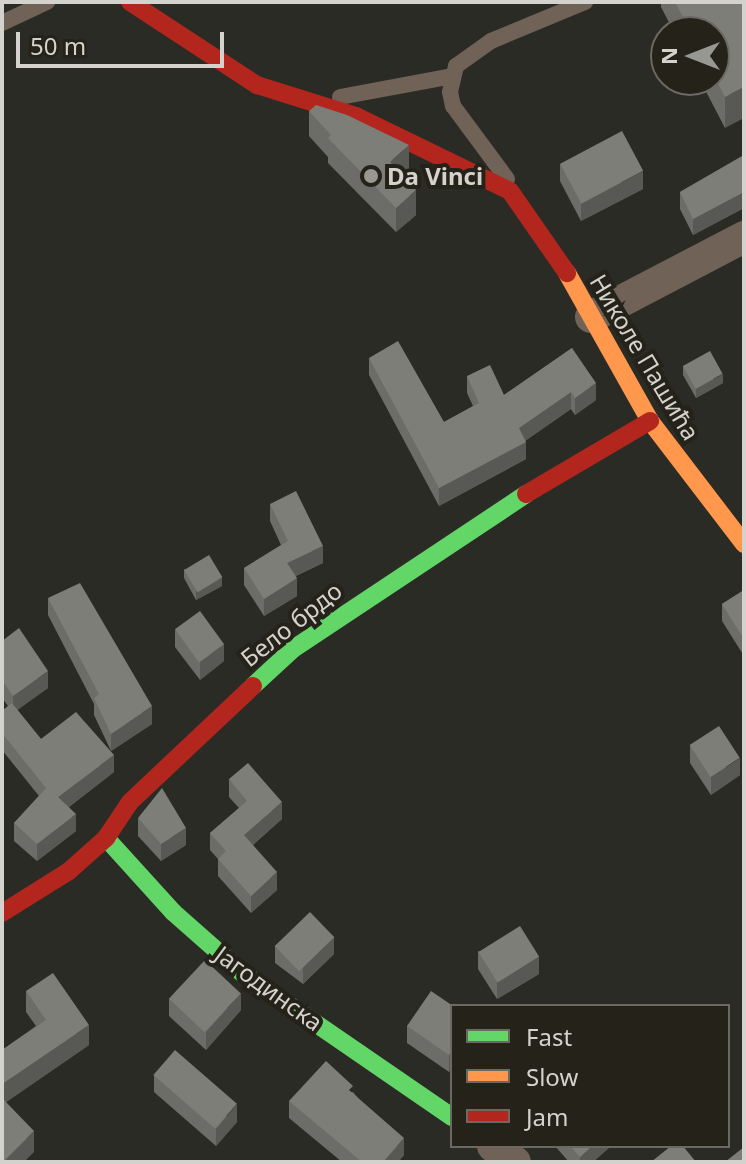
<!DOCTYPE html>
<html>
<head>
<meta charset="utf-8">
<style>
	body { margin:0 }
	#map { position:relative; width:746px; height:1164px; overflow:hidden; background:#2b2b26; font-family:"Noto Sans",sans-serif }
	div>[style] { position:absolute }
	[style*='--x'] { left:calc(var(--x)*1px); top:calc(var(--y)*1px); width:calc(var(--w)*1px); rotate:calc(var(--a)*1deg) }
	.lane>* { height:16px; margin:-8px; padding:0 8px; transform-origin:8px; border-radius:8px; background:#706256 }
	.street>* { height:32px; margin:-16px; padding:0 16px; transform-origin:16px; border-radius:16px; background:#706256 }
	.fast>* { height:18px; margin:-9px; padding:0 9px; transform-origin:9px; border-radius:9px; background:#63d668 }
	.slow>* { height:18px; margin:-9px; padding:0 9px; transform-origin:9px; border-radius:9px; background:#ff974d }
	.jam>* { height:18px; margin:-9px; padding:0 9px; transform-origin:9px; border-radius:9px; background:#b3261e }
	.wall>* { inset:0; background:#6c6c68 }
	.shaded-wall>* { inset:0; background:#585855 }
	.building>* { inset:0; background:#7e7e79; transform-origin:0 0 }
	.dots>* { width:22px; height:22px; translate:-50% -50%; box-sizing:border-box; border:4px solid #252319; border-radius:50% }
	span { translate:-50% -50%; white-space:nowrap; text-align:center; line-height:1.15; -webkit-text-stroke:8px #252319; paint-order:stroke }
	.poi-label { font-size:24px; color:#d3d2cc; font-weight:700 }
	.left { translate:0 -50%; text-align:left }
	.street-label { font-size:24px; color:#d3d2cc }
	.frame { position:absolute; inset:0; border:4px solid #d3d2cc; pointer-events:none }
	.legend { position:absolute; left:450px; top:1004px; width:280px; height:144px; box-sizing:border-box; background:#252319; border:2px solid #6b6961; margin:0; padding:10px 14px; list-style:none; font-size:24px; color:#d3d2cc }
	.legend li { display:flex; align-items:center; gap:16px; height:40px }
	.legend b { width:40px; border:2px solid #6b6961 }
	.north { position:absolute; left:650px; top:16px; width:80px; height:80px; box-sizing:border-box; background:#252319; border:2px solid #6b6961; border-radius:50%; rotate:270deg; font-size:22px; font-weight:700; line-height:32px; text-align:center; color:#d3d2cc }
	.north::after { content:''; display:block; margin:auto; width:28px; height:36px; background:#989892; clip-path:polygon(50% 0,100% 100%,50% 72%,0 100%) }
	.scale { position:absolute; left:16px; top:32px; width:208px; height:36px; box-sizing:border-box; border:4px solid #d3d2cc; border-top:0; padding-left:10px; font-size:24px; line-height:28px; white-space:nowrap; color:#d3d2cc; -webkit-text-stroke:6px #252319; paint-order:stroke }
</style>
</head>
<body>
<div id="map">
	<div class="lane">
		<i style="--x:2;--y:23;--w:50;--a:-25"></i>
		<i style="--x:340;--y:97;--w:114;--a:-10.6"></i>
		<i style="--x:507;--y:179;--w:91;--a:-126.5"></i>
		<i style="--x:453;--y:106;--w:14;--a:-102"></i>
		<i style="--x:450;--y:92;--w:27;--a:-77"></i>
		<i style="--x:456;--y:66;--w:43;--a:-35.5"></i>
		<i style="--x:491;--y:41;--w:102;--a:-22.5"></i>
	</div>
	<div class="street">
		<i style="--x:591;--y:317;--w:173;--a:-27.6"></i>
		<i style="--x:493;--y:1146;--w:27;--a:36"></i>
	</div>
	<div class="fast">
		<i style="--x:253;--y:686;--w:54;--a:-42.8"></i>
		<i style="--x:293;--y:649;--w:280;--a:-33.6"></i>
		<i style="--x:106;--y:838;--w:100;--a:47.8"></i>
		<i style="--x:173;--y:912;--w:91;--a:41.4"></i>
		<i style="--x:241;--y:972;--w:256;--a:34.5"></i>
	</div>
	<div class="slow">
		<i style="--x:567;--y:273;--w:170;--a:60.7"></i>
		<i style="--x:650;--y:421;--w:155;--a:52.6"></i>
	</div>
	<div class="jam">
		<i style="--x:130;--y:2;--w:152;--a:33.2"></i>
		<i style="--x:257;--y:85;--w:104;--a:17.4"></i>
		<i style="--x:356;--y:116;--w:171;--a:26"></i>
		<i style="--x:510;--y:191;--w:100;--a:55.2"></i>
		<i style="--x:526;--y:494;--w:144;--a:-30.5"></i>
		<i style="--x:2;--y:913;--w:79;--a:-32.1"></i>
		<i style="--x:69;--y:871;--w:50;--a:-41.7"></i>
		<i style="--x:106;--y:838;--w:43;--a:-56.3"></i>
		<i style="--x:130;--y:802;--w:169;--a:-43.3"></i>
	</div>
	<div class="wall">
		<i style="clip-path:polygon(661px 2px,744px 2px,725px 128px,700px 80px,714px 80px,714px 32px,674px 32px,661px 7px)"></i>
		<i style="clip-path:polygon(309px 111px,409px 170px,403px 175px,416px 215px,396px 232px,328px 163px,328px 157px,309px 136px)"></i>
		<i style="clip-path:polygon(744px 155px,744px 208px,693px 235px,680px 209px,680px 192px)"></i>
		<i style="clip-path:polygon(560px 164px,643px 189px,581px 221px,560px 181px)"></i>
		<i style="clip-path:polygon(572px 348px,596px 400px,575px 415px,571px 409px,525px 441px,526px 459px,439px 506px,369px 375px,369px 358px,444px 422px,473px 406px,467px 393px,467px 376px,504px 395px)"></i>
		<i style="clip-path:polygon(683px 366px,723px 383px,696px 398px,683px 375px)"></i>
		<i style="clip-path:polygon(270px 504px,323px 563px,296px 576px,297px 596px,264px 616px,244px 585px,244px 568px,281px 545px,270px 521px)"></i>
		<i style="clip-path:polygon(184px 569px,222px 586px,196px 600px,184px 578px)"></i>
		<i style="clip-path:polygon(744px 590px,744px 656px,722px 621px,722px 604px)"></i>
		<i style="clip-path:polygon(48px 598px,152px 724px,111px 751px,94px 715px,94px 704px,48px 615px)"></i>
		<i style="clip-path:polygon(175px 630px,224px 661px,200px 680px,175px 647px)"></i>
		<i style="clip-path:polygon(2px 641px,48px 688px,17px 710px,41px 739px,114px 772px,69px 807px,76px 831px,37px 861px,14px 841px,14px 823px,39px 796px,2px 750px,2px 711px,8px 706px,2px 698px)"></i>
		<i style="clip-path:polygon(690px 746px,740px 775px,711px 795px,690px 763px)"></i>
		<i style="clip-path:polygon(229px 779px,282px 819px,253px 845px,277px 890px,251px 913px,218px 876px,218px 859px,210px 850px,210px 833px,239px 808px,229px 797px)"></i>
		<i style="clip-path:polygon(138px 818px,186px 845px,161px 861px,138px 836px)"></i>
		<i style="clip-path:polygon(275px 946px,334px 954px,303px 984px,275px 963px)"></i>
		<i style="clip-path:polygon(478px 951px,539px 974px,497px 999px,478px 969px)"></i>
		<i style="clip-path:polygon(26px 991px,89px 1045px,6px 1102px,34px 1152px,2px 1162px,2px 1050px,36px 1026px,26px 1012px)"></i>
		<i style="clip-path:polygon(169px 999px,241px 1010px,206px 1050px,169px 1016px)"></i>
		<i style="clip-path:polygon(453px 1006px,449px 1072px,407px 1043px,407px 1026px)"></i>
		<i style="clip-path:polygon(154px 1075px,237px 1122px,216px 1146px,154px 1092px)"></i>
		<i style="clip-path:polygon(353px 1092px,404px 1155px,398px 1162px,342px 1162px,289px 1118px,289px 1101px)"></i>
		<i style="clip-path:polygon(555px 1146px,611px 1146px,593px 1162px,569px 1162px)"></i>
	</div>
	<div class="shaded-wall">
		<i style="clip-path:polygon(744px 87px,744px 118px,725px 128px,725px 97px)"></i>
		<i style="clip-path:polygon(409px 145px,409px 170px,390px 186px,390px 162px)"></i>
		<i style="clip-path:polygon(643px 171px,643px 189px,581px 221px,581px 204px)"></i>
		<i style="clip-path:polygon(416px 190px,416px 215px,396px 232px,396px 208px)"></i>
		<i style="clip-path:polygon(744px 192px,744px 208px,693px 235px,693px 219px)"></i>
		<i style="clip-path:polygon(723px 374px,723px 383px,696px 398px,696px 389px)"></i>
		<i style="clip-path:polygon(596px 383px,596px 400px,575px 415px,575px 398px)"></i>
		<i style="clip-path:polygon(571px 392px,571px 409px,519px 445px,519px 428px)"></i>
		<i style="clip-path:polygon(526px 442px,526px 459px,439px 506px,439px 488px)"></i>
		<i style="clip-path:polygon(323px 546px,323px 563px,287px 580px,287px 563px)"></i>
		<i style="clip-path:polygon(222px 577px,222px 586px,196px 600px,196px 591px)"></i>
		<i style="clip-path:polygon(297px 578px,297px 596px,264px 616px,264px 599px)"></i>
		<i style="clip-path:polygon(224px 644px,224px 661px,200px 680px,200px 662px)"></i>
		<i style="clip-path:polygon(48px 671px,48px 688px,13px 713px,13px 696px)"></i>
		<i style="clip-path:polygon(152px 706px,152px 724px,111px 751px,111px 734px)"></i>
		<i style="clip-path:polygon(114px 755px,114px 772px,58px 815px,58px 797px)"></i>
		<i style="clip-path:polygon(740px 758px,740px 775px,711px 795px,711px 777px)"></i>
		<i style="clip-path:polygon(282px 802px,282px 819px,244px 852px,244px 835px)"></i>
		<i style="clip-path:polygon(76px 814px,76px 831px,37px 861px,37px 844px)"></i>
		<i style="clip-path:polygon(186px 828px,186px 845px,161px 861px,161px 844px)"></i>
		<i style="clip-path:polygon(277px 872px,277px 890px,251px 913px,251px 896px)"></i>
		<i style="clip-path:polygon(334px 937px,334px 954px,303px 984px,303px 967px)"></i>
		<i style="clip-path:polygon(539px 956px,539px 974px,497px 999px,497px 982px)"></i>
		<i style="clip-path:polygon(241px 993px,241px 1010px,206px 1050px,206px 1032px)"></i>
		<i style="clip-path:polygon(89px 1025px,89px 1045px,2px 1105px,2px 1084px)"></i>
		<i style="clip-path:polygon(452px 1051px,452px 1068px,449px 1072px,449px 1055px)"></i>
		<i style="clip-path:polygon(237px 1104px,237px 1122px,216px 1146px,216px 1129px)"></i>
		<i style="clip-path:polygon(34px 1131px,34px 1152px,24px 1162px,3px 1162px)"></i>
		<i style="clip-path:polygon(404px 1138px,404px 1155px,398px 1162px,383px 1162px)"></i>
		<i style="clip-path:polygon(592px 1146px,611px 1146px,593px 1162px,580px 1162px,580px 1157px)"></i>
	</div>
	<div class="building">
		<i style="clip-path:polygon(675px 2px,744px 2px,744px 87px,725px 97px,714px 76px,714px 32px,691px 32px)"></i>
		<i style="clip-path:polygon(316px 105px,347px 115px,409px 145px,390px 162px,416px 190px,396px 208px,328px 138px,331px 135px,309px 111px)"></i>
		<i style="left:622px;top:131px;width:45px;height:70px;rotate:62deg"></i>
		<i style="clip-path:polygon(744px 155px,744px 192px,693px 219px,680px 192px)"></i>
		<i style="clip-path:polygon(398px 341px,444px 422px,479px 403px,467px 376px,490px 365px,504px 395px,572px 348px,596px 383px,575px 398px,571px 392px,519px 428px,526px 442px,439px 488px,369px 358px)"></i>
		<i style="left:710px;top:351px;width:26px;height:31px;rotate:61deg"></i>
		<i style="clip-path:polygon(296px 491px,323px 546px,287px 563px,297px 578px,264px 599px,244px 568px,288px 541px,270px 504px)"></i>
		<i style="left:209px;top:555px;width:26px;height:29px;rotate:59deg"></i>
		<i style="clip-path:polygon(80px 583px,152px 706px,111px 734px,94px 698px,99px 694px,48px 598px)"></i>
		<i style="clip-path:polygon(744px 590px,744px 639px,722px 604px)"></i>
		<i style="left:200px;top:611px;width:41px;height:31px;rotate:54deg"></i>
		<i style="clip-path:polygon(19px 628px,48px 671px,13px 696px,2px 680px,2px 641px)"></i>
		<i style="clip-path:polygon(12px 703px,41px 739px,76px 712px,114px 755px,58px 797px,76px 814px,37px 844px,14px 823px,46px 788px,2px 733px,2px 711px)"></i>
		<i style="left:719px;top:726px;width:38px;height:35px;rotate:57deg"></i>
		<i style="clip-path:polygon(248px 763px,282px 802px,244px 835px,277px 872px,251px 896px,218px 859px,226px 851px,210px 833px,247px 801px,229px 779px)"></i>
		<i style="clip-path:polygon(162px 788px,186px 828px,161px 844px,138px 818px)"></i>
		<i style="left:310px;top:912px;width:35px;height:49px;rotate:46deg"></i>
		<i style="left:520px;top:926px;width:36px;height:49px;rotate:58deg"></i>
		<i style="left:205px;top:960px;width:49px;height:53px;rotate:43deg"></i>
		<i style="clip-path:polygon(53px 973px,89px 1025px,2px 1084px,2px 1050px,46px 1020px,26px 991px)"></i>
		<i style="clip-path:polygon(431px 991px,453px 1006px,452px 1051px,449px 1055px,407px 1026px)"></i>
		<i style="left:175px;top:1050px;width:82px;height:33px;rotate:41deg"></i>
		<i style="clip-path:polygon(326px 1061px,353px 1086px,349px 1090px,404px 1138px,383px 1162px,362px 1162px,289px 1101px)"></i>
		<i style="clip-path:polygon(2px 1098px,34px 1131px,3px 1162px,2px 1162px)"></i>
		<i style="clip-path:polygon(570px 1146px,592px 1146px,580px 1157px)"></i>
		<i style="clip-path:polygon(671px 1146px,683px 1146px,696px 1162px,651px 1162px)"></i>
		<i style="clip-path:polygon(744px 1147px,744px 1162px,725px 1162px)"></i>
	</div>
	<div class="dots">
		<i style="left:371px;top:176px;background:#989892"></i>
	</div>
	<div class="poi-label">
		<span class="left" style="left:387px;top:176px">Da Vinci</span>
	</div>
	<div class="street-label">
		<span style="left:645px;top:357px;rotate:59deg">Николе Пашића</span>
		<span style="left:291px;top:624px;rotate:-38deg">Бело брдо</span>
		<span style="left:269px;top:988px;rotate:36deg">Јагодинска</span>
	</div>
	<div class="frame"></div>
	<ul class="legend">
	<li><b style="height:10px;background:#63d668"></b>Fast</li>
	<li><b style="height:10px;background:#ff974d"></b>Slow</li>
	<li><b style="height:10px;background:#b3261e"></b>Jam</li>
	</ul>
	<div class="north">N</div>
	<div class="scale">50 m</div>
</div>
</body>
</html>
